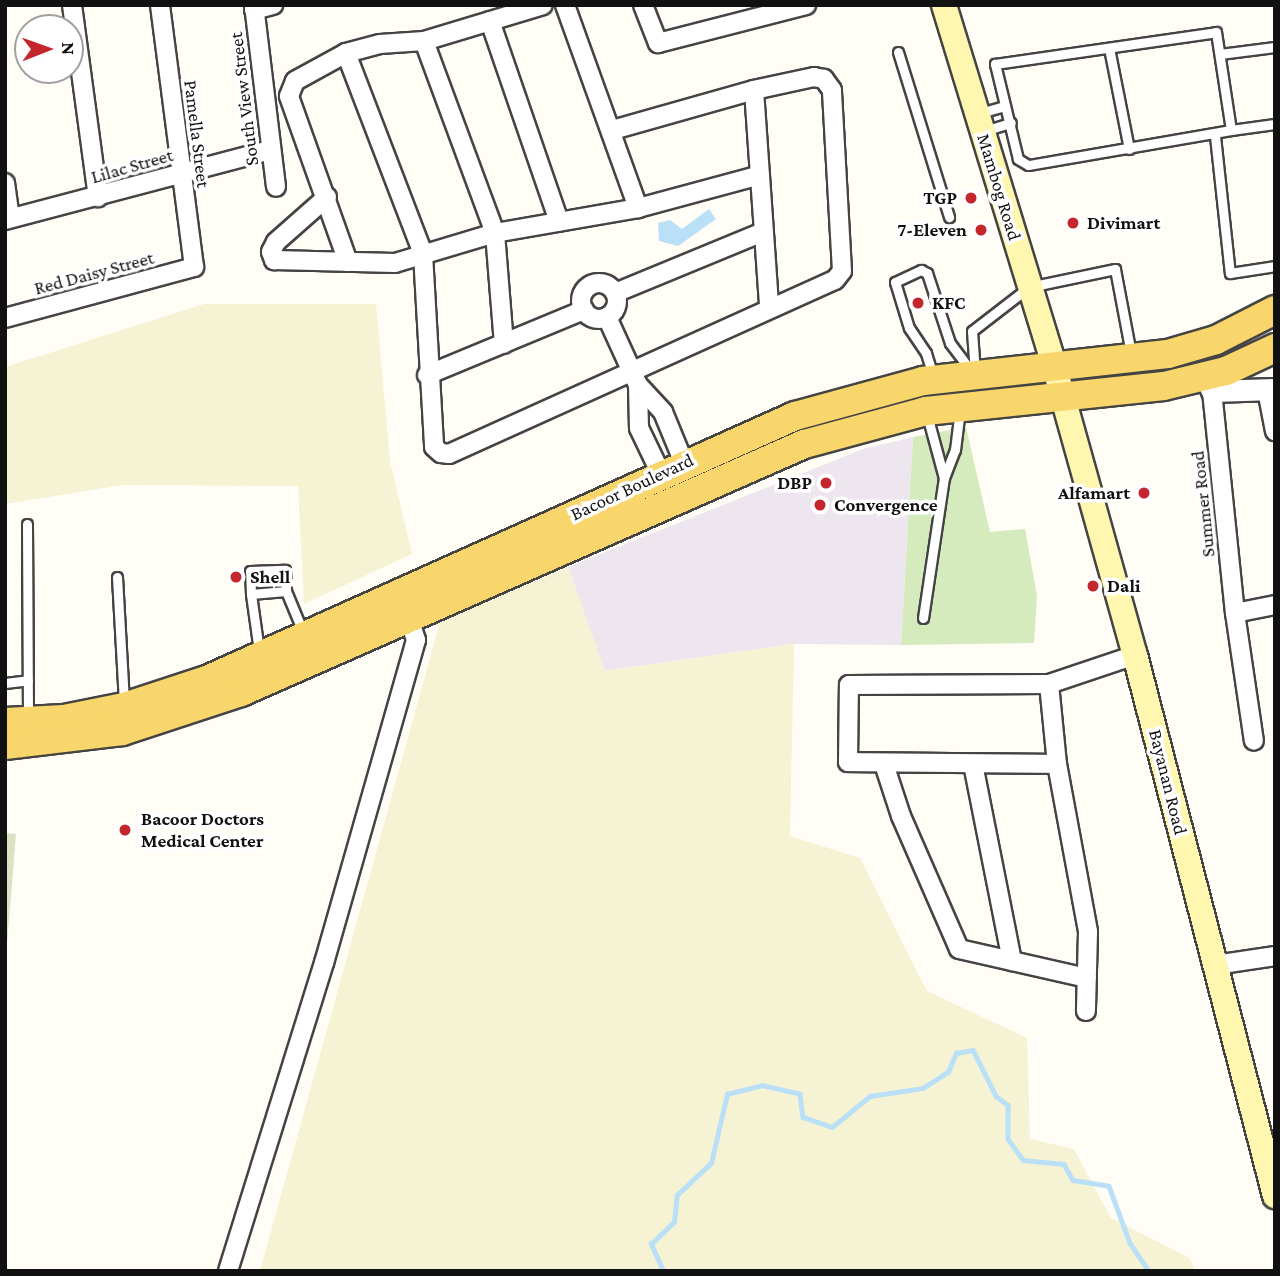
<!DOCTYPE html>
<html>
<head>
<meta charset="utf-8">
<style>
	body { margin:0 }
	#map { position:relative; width:1280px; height:1276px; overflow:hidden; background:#fffdf5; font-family:"Crimson Pro",serif }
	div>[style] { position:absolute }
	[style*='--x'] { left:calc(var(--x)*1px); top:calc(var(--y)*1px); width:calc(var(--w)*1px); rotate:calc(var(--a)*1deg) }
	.industrial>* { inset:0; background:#eee6ef }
	.farmland>* { inset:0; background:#f6f3d4 }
	.green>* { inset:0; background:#d5ebbd }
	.cemetery>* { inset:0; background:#d9e3c4 }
	.water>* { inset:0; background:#b9e0f7 }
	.stream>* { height:4.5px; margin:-2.25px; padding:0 2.25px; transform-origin:2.25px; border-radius:2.25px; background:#b9e0f7 }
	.roads { filter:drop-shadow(2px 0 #444) drop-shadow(-2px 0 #444) drop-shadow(0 2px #444) drop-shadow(0 -2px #444) }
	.service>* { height:9px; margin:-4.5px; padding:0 4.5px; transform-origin:4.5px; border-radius:4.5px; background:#fff }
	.minor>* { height:18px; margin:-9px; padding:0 9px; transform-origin:9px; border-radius:9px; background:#fff }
	.minor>.ring { margin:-9px; padding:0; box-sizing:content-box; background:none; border:18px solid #fff; border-radius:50% }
	.tertiary>* { height:21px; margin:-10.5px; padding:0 10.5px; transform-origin:10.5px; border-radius:10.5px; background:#fff }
	.secondary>* { height:24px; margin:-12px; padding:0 12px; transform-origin:12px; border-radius:12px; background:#fff6b0 }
	.primary>* { height:28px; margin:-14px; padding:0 14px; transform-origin:14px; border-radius:14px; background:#f9d66b }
	.dots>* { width:19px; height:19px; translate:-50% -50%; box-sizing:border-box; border:4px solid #fff; border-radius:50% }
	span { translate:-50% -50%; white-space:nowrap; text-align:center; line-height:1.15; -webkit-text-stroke:7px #fff; paint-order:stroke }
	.street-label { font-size:19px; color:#111 }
	.poi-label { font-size:19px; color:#111; font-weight:700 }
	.right { translate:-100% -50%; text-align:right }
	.left { translate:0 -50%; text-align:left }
	.frame { position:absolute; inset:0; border:7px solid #111; pointer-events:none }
	.north { position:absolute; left:14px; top:14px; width:70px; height:70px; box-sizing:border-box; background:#fff; border:2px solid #a0a0a0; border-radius:50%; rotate:89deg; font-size:19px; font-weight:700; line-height:28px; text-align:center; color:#111 }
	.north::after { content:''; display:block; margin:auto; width:24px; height:32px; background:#c4262e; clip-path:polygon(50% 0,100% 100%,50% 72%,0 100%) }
</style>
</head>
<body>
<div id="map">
	<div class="industrial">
		<i style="clip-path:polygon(913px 437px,901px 645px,794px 644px,604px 671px,568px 567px,863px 449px)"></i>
	</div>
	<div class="farmland">
		<i style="clip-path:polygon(204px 304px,376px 304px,390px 461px,412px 554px,304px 604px,298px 486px,123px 485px,5px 504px,5px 367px)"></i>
		<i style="clip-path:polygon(568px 567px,605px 671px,794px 644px,790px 836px,860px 858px,927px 991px,1027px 1038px,1030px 1139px,1074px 1149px,1111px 1218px,1190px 1258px,1195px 1271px,260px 1271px,440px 622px)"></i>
	</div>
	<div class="green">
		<i style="clip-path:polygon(966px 427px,990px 532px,1025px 529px,1037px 596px,1034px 643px,901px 645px,913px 437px)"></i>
	</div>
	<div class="cemetery">
		<i style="clip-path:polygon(5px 833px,16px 834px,5px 969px)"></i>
	</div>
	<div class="water">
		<i style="clip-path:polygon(709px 209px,716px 219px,678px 246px,659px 241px,658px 223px,670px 220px,682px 229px)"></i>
	</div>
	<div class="stream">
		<i style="--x:663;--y:1271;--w:30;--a:-114"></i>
		<i style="--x:651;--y:1244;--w:32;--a:-44"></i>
		<i style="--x:674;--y:1222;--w:27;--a:-84"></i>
		<i style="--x:677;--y:1195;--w:47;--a:-43.3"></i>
		<i style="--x:711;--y:1163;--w:71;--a:-76.9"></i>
		<i style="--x:727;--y:1094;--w:36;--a:-14"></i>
		<i style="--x:762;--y:1085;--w:39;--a:13"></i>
		<i style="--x:800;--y:1094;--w:23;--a:83"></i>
		<i style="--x:803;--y:1117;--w:31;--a:19"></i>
		<i style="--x:832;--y:1127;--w:49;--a:-39.2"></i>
		<i style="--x:870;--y:1096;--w:54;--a:-8.6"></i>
		<i style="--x:923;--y:1088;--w:30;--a:-33"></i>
		<i style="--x:948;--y:1072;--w:21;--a:-67"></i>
		<i style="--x:956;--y:1053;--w:17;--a:-10"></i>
		<i style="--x:973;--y:1050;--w:51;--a:63.4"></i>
		<i style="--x:996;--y:1096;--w:15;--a:37"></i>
		<i style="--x:1008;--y:1105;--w:34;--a:90"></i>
		<i style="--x:1008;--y:1139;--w:26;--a:54"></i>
		<i style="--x:1023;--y:1160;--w:41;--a:5.6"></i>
		<i style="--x:1064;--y:1164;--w:18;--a:61"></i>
		<i style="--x:1073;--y:1180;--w:36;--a:9"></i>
		<i style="--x:1109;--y:1186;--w:61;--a:69.8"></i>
		<i style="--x:1130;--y:1243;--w:34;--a:56"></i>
	</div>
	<div class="roads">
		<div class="service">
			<i style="--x:1216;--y:32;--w:99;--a:81.3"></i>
			<i style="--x:1231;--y:130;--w:206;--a:170.2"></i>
			<i style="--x:1028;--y:165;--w:12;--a:-149"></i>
			<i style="--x:1018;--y:159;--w:98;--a:-103.6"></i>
			<i style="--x:995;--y:64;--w:223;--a:-8.2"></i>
			<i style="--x:1109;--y:48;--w:103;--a:78.8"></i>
			<i style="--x:898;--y:52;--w:173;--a:72.8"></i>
			<i style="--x:1220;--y:54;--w:55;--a:-7.3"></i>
			<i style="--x:980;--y:113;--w:26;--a:-16"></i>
			<i style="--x:1231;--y:130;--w:44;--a:-7.8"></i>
			<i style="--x:984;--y:131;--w:28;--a:-17"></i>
			<i style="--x:1215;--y:136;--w:138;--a:83.8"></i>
			<i style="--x:1230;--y:273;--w:46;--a:-8.8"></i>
			<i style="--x:975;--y:373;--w:42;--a:-94.1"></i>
			<i style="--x:972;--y:331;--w:72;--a:-37.7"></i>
			<i style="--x:1029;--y:287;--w:88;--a:-11.8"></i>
			<i style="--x:1115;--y:269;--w:86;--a:79.3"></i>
			<i style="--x:933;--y:376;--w:24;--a:-107"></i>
			<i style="--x:926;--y:353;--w:30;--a:-124"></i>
			<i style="--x:909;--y:328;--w:48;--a:-106.9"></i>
			<i style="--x:895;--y:282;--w:29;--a:-25"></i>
			<i style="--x:921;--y:270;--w:7;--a:27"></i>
			<i style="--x:927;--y:273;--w:74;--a:71.8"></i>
			<i style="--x:950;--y:343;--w:34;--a:53"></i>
			<i style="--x:927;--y:415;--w:65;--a:74.9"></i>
			<i style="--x:27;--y:524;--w:195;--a:89.7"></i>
			<i style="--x:117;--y:577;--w:125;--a:86.8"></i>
			<i style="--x:251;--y:594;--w:23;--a:-92"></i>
			<i style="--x:250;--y:571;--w:35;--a:-2"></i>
			<i style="--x:285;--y:570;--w:21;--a:87"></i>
			<i style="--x:286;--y:591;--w:44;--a:67.5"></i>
			<i style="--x:923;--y:618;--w:142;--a:-81.5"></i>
			<i style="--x:944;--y:478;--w:30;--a:-69"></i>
			<i style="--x:955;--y:450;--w:38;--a:-83"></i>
			<i style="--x:259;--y:651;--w:58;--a:-98"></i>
			<i style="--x:251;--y:594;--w:35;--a:-5"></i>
			<i style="--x:5;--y:683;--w:23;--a:-7"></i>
		</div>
		<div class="minor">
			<i style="--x:72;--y:5;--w:194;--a:82.3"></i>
			<i style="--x:254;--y:5;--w:183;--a:83.1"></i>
			<i style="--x:565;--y:5;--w:216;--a:70.2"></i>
			<i style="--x:643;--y:5;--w:41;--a:68.5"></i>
			<i style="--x:658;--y:43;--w:153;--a:-14.4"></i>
			<i style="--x:254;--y:10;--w:20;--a:-15"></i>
			<i style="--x:490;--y:21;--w:212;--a:71"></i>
			<i style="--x:424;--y:41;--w:205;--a:69.7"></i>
			<i style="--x:495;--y:233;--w:111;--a:85.4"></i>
			<i style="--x:346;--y:53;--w:215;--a:69"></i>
			<i style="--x:423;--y:254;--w:193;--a:86.7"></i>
			<i style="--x:434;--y:447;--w:9;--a:41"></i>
			<i style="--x:441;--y:453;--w:8;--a:7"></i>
			<i style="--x:449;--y:454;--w:423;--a:-24.3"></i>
			<i style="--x:835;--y:280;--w:11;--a:-52"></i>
			<i style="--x:842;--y:271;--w:181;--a:-93.2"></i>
			<i style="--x:832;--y:90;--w:14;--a:-126"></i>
			<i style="--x:824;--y:79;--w:10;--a:-169"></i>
			<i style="--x:814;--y:77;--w:61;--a:167.8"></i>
			<i style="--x:754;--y:90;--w:147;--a:164.2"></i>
			<i style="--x:754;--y:90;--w:218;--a:86"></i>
			<i style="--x:5;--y:183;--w:35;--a:82"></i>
			<i style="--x:327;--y:197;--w:68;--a:138.6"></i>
			<i style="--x:276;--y:242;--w:11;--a:117"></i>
			<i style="--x:271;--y:252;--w:9;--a:69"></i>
			<i style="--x:274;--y:260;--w:121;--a:1.4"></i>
			<i style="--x:395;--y:263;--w:104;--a:-16.7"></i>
			<i style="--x:495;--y:233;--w:145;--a:-9.9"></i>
			<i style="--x:638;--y:208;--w:126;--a:-15.1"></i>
			<i style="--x:5;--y:220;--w:274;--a:-14.8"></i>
			<i style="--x:348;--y:262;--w:176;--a:-109.6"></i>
			<i style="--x:289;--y:96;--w:16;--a:-68"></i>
			<i style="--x:295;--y:81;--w:58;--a:-28.8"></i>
			<i style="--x:346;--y:53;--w:35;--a:-15"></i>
			<i style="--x:380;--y:44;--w:44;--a:-3.9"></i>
			<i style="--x:424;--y:41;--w:124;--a:-16.8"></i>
			<i class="ring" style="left:581px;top:283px;width:18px;height:18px"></i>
			<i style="--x:615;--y:293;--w:160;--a:-22.4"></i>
			<i style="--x:607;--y:317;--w:75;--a:65.5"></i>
			<i style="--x:638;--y:385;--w:37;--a:47"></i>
			<i style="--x:663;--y:412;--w:55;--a:67.6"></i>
			<i style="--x:5;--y:318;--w:196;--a:-15.1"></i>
			<i style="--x:194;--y:267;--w:264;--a:-97.4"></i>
			<i style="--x:427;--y:375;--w:170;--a:-22.5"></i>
			<i style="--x:638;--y:385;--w:43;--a:88.7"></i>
			<i style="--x:639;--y:428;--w:51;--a:64.4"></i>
			<i style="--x:1267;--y:390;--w:42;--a:79"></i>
			<i style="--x:1212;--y:391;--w:223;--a:84.1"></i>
			<i style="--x:1235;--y:613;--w:129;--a:81.6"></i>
			<i style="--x:1235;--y:613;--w:41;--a:-11.3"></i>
			<i style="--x:1049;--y:684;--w:80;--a:84.3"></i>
			<i style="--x:1057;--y:764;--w:171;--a:79.5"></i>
			<i style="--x:1088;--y:932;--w:79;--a:91.5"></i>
			<i style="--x:884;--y:764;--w:55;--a:71.9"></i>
			<i style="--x:901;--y:816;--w:145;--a:66.4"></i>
			<i style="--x:959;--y:949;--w:131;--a:12.8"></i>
			<i style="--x:973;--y:764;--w:201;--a:78.8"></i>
			<i style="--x:1057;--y:764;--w:209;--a:-179.5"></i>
			<i style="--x:848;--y:762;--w:77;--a:-89.3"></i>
			<i style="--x:849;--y:685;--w:200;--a:-0.3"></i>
			<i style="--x:1049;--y:684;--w:91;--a:-18.6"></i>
			<i style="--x:1215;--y:965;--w:61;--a:-8.5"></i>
			<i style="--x:228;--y:1271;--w:323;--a:-72.7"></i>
			<i style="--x:324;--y:963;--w:336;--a:-74.1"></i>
			<i style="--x:416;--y:640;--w:32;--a:-108"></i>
		</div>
		<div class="tertiary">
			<i style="--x:1205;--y:377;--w:16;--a:63"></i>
			<i style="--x:1212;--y:391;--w:63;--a:-1.8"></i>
		</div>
		<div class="secondary">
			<i style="--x:944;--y:5;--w:381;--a:73"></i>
			<i style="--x:1055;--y:369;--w:297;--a:74.4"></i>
			<i style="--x:1135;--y:655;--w:559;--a:75.49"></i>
		</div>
		<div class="primary">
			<i style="--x:5;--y:722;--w:59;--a:-2.9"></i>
			<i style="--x:64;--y:719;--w:61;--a:-11.3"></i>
			<i style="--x:124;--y:707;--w:89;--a:-18.2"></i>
			<i style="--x:209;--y:679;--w:642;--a:-24.17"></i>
			<i style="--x:795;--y:416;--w:133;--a:-15.3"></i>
			<i style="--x:923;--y:381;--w:246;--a:-6.3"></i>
			<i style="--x:1168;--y:354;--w:50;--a:-16.3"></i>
			<i style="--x:1216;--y:340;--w:66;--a:-27"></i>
			<i style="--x:5;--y:745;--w:118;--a:-6.8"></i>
			<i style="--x:122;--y:731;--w:125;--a:-18.1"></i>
			<i style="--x:241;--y:692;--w:615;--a:-23.77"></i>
			<i style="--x:804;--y:444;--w:126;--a:-15.1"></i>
			<i style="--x:926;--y:411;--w:239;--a:-6"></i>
			<i style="--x:1164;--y:386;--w:64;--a:-13.6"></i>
			<i style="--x:1226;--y:371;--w:54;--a:-25.1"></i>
		</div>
	</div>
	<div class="dots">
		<i style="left:971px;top:198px;background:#c4262e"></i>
		<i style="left:1073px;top:223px;background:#c4262e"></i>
		<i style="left:981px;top:230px;background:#c4262e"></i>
		<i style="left:918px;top:303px;background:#c4262e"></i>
		<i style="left:826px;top:483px;background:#c4262e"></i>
		<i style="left:1144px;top:493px;background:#c4262e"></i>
		<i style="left:820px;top:505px;background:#c4262e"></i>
		<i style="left:236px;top:577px;background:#c4262e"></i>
		<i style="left:1093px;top:586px;background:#c4262e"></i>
		<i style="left:125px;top:830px;background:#c4262e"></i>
	</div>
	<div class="street-label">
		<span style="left:244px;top:99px;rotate:-97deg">South View Street</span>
		<span style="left:197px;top:134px;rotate:83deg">Pamella Street</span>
		<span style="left:132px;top:166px;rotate:-16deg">Lilac Street</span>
		<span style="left:999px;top:187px;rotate:73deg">Mambog Road</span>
		<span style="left:94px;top:273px;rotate:-15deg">Red Daisy Street</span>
		<span style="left:632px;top:487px;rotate:-25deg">Bacoor Boulevard</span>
		<span style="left:1203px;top:504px;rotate:-96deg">Summer Road</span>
		<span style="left:1168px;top:782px;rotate:76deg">Bayanan Road</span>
	</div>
	<div class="poi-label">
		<span class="right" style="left:957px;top:198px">TGP</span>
		<span class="left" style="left:1087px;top:223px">Divimart</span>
		<span class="right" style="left:967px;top:230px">7-Eleven</span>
		<span class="left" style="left:932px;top:303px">KFC</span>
		<span class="right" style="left:812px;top:483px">DBP</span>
		<span class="right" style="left:1130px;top:493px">Alfamart</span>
		<span class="left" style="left:834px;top:505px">Convergence</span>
		<span class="left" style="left:250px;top:577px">Shell</span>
		<span class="left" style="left:1107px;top:586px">Dali</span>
		<span class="left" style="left:141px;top:830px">Bacoor Doctors<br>Medical Center</span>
	</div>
	<div class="frame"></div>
	<div class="north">N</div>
</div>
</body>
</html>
